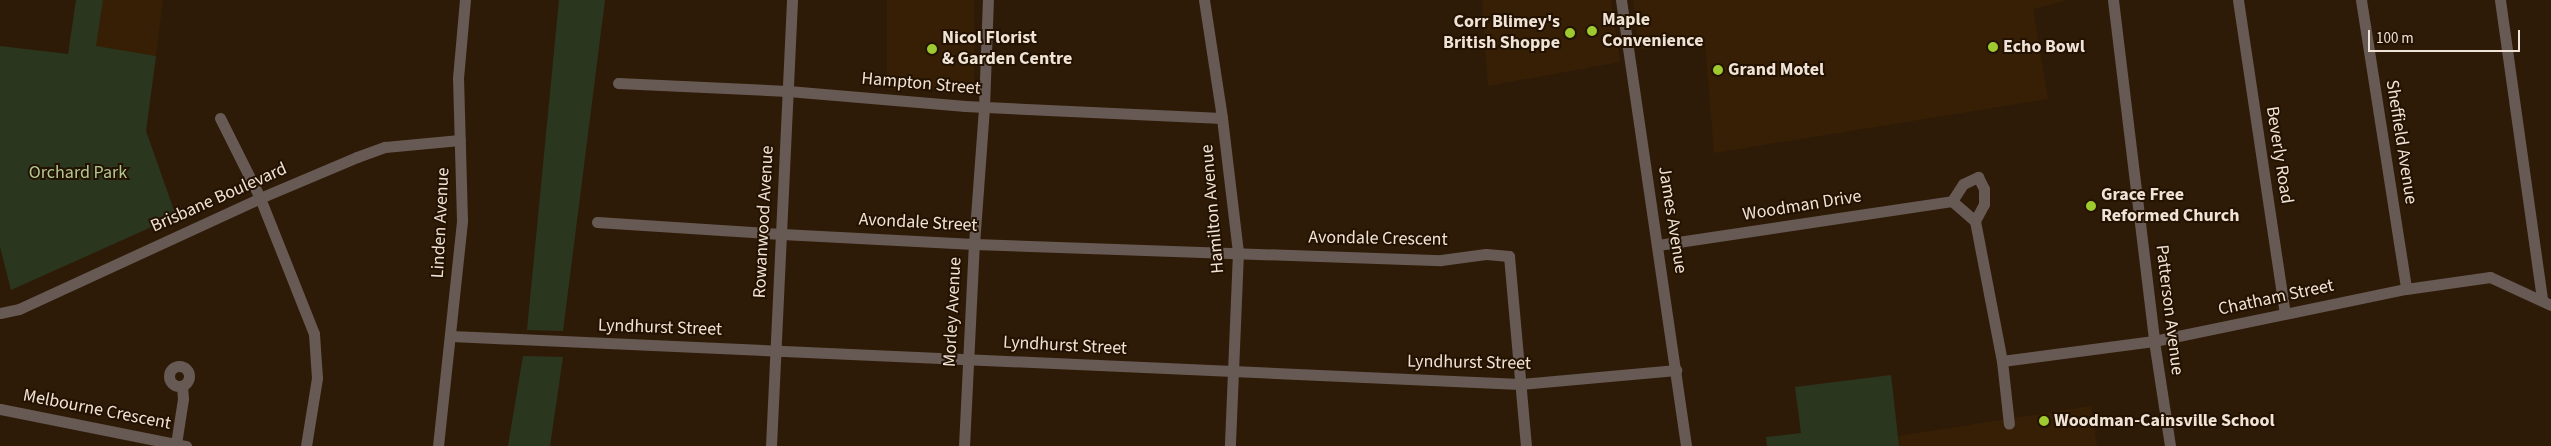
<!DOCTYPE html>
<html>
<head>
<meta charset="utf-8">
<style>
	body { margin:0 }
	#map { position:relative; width:2551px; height:446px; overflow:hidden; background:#2e1b07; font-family:"Source Sans 3",sans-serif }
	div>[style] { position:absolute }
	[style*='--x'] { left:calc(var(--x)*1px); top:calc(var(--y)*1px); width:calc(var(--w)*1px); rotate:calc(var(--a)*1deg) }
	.built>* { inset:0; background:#361f05; transform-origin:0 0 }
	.green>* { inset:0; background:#2b361f }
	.street>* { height:11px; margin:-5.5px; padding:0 5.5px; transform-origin:5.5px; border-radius:5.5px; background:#675a54 }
	.street>.ring { margin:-5.5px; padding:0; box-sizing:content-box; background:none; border:11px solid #675a54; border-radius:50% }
	.dots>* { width:14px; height:14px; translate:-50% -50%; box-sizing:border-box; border:2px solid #241201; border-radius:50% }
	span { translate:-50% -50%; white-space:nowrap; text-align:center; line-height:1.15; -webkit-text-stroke:4px #241201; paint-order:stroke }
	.poi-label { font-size:18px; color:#efe2d6; font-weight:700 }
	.left { translate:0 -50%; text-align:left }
	.right { translate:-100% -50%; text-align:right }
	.street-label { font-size:18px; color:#efe2d6 }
	.park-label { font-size:18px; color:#b0c994 }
	.scale { position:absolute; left:2368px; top:30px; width:152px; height:22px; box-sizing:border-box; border:2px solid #efe2d6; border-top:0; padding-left:6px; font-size:15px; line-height:18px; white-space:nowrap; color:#efe2d6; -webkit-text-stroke:4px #241201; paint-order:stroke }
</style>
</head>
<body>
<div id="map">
	<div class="built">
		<i style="clip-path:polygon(103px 0,163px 0,156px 56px,95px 47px)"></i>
		<i style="left:887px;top:0;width:87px;height:89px"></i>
		<i style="clip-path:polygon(1482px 0,1611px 0,1620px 62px,1488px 86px)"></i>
		<i style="clip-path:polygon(1633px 0,2065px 0,2065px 1px,2033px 9px,2048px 99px,1714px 153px,1705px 44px,1639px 49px)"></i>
		<i style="clip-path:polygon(2091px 406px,2097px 446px,1899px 446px,1898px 436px)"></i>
	</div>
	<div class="green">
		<i style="clip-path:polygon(76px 0,103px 0,96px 46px,156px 56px,146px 131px,176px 216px,11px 290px,0 247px,0 46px,68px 54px)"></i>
		<i style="clip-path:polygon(559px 0,605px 0,563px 331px,527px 330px)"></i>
		<i style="clip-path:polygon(523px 356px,563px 357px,550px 446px,508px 446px)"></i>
		<i style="clip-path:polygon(1891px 375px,1899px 446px,1767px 446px,1766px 437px,1801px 433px,1795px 387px)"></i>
	</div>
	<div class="street">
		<i style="--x:1204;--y:0;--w:119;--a:81.3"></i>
		<i style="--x:1222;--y:118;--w:135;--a:83.2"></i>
		<i style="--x:1238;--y:252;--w:194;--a:92.4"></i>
		<i style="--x:1621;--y:0;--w:451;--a:81.7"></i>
		<i style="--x:2113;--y:0;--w:343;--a:83.1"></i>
		<i style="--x:2154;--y:341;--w:106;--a:81.3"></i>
		<i style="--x:2238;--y:0;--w:317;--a:81.5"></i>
		<i style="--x:2361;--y:0;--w:292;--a:81.1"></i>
		<i style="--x:2500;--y:0;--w:303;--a:82"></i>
		<i style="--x:618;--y:83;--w:170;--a:2.7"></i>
		<i style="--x:788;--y:91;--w:178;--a:4.8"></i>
		<i style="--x:965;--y:106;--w:257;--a:2.7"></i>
		<i style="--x:220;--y:118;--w:89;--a:63.4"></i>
		<i style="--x:260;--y:198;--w:146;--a:68.3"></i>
		<i style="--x:314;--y:334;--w:44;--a:86.1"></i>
		<i style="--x:317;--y:378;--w:69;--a:99.2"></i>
		<i style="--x:1975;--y:221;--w:143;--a:79.1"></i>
		<i style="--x:2002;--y:361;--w:63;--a:83.7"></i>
		<i style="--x:597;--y:222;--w:185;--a:3.7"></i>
		<i style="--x:782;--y:234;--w:192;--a:3"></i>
		<i style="--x:974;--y:244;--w:467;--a:2"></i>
		<i style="--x:1441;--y:260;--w:45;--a:-7.6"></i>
		<i style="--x:1486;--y:254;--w:23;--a:5"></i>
		<i style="--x:1509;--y:256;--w:191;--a:84.9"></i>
		<i style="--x:1658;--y:245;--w:297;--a:-8.5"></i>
		<i style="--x:1952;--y:201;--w:20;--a:-57"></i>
		<i style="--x:1963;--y:184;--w:17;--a:-25"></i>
		<i style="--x:1978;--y:177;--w:13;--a:63"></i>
		<i style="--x:1984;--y:189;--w:15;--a:90"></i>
		<i style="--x:1984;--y:204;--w:19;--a:118"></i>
		<i style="--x:1975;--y:221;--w:30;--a:-139"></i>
		<i style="--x:0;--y:313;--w:19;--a:-12"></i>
		<i style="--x:19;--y:309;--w:265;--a:-24.7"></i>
		<i style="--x:260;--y:198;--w:105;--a:-22.9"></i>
		<i style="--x:357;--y:157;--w:30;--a:-20"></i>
		<i style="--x:385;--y:147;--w:75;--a:-5.3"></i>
		<i style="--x:451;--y:336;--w:1070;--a:2.57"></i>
		<i style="--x:1520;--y:384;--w:157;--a:-5.1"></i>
		<i style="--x:2002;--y:361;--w:153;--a:-7.5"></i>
		<i style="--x:2154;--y:341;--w:257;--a:-11.7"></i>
		<i style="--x:2406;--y:289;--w:85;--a:-8.1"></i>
		<i style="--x:2490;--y:277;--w:67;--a:24.7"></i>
		<i class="ring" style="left:169px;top:366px;width:9px;height:9px"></i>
		<i style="--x:0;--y:409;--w:190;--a:11.3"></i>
		<i style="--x:176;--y:444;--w:46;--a:-81.2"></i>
		<i style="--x:183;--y:399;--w:13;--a:-94"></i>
		<i style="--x:438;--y:446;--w:227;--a:-83.9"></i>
		<i style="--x:462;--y:220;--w:142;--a:-91.6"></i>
		<i style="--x:458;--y:78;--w:78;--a:-84.9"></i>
		<i style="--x:771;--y:446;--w:446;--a:-87.3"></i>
		<i style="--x:964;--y:446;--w:202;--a:-87.2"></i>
		<i style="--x:974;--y:244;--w:137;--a:-85.8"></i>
		<i style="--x:984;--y:107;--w:107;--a:-87.9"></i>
	</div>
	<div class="dots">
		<i style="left:1592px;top:31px;background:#9eca2f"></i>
		<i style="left:1570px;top:33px;background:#9eca2f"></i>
		<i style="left:1993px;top:47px;background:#9eca2f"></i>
		<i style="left:932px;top:49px;background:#9eca2f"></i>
		<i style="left:1718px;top:70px;background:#9eca2f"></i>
		<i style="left:2091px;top:206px;background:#9eca2f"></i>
		<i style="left:2044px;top:421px;background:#9eca2f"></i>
	</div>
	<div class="poi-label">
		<span class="left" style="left:1602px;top:31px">Maple<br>Convenience</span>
		<span class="right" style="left:1560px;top:33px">Corr Blimey's<br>British Shoppe</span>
		<span class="left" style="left:942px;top:49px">Nicol Florist<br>&amp; Garden Centre</span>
		<span class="left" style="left:2003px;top:47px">Echo Bowl</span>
		<span class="left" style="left:1728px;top:70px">Grand Motel</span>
		<span class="left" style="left:2101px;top:206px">Grace Free<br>Reformed Church</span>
		<span class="left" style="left:2054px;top:421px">Woodman-Cainsville School</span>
	</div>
	<div class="street-label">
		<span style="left:921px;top:84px;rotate:5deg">Hampton Street</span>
		<span style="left:2401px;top:142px;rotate:81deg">Sheffield Avenue</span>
		<span style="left:2279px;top:155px;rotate:81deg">Beverly Road</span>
		<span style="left:219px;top:198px;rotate:-24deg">Brisbane Boulevard</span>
		<span style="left:1802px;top:206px;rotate:-9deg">Woodman Drive</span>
		<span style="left:1213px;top:209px;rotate:-95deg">Hamilton Avenue</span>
		<span style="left:1672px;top:220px;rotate:81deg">James Avenue</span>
		<span style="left:764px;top:222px;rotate:-87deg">Rowanwood Avenue</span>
		<span style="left:441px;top:223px;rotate:-87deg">Linden Avenue</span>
		<span style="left:918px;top:223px;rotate:3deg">Avondale Street</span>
		<span style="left:1378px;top:239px;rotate:1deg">Avondale Crescent</span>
		<span style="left:2276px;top:298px;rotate:-12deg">Chatham Street</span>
		<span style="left:2169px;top:310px;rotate:83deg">Patterson Avenue</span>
		<span style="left:953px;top:312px;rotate:-87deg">Morley Avenue</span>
		<span style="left:660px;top:328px;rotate:2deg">Lyndhurst Street</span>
		<span style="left:1065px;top:346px;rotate:3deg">Lyndhurst Street</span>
		<span style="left:1469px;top:363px;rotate:1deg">Lyndhurst Street</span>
		<span style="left:97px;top:410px;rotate:11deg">Melbourne Crescent</span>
	</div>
	<div class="park-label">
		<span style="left:78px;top:173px">Orchard Park</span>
	</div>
	<div class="scale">100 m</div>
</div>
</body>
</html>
